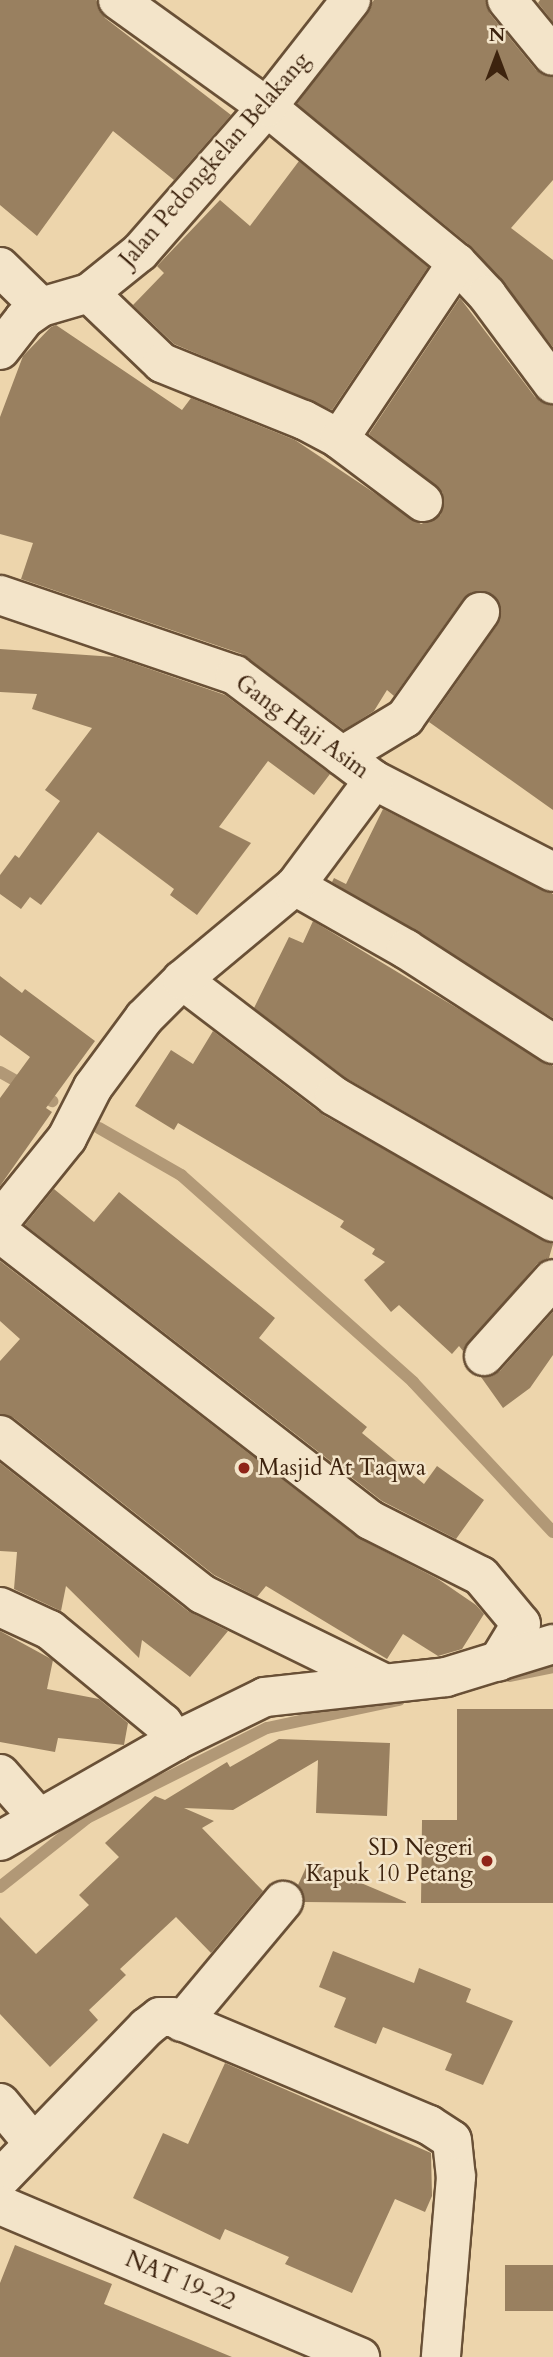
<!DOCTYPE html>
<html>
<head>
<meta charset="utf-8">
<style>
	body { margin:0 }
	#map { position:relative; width:553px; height:2357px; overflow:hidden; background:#edd5ac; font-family:Cardo,serif }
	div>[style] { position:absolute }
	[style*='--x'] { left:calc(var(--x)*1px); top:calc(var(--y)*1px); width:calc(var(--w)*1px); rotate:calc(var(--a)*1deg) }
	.stream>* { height:12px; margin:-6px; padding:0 6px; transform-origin:6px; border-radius:6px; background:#b19876 }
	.building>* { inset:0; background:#998060; transform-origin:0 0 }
	.roads { filter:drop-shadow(2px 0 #695036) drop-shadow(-2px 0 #695036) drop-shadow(0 2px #695036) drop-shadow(0 -2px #695036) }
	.minor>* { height:38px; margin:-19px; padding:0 19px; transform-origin:19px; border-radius:19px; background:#f3e4c9 }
	.dots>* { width:19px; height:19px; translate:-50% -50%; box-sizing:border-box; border:4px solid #f3e4c9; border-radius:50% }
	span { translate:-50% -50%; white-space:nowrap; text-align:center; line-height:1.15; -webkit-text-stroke:5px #f3e4c9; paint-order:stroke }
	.street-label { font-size:23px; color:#3d230e }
	.poi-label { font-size:23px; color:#3d230e }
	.left { translate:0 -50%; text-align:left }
	.right { translate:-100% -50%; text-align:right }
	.north { position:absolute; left:462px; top:21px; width:70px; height:70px; -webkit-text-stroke:5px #f3e4c9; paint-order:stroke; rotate:0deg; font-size:19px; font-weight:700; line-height:28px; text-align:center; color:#3d230e }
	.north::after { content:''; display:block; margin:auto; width:24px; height:32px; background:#3d230e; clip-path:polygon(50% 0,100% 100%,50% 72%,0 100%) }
</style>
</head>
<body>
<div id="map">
	<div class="stream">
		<i style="--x:0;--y:1072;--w:60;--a:29.1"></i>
		<i style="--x:99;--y:1128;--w:95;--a:29.8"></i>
		<i style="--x:181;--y:1175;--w:311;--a:41.7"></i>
		<i style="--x:413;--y:1382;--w:205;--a:47"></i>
		<i style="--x:510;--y:1676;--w:44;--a:-11.8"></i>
		<i style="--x:0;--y:1887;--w:111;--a:-38.4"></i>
		<i style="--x:87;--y:1818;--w:201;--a:-26.6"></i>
		<i style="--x:267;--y:1728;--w:135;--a:-12"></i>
	</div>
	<div class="building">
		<i style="clip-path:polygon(0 0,96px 0,105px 18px,231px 115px,174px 180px,113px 131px,37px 236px,0 205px)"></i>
		<i style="clip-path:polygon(374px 0,486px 0,490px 14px,536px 70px,553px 77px,553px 180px,511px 228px,553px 260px,553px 347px,473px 248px,297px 104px)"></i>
		<i style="clip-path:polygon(540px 0,553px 0,553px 22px,538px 3px)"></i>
		<i style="clip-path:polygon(299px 161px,428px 267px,332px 410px,174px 344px,133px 305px,164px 273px,157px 266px,220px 200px,250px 226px)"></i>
		<i style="clip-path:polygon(460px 298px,535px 397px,553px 405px,553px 810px,429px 722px,498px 624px,500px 604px,492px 594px,472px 592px,463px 599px,394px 696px,387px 690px,374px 711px,344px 730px,242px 654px,21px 579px,33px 543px,0 534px,0 417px,23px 356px,51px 327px,56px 325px,182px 410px,191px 398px,295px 440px,421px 524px,441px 515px,443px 493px,369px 434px)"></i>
		<i style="clip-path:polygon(0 649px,115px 657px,225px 695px,330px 774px,314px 795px,268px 761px,219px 827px,251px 843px,197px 915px,170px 895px,174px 889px,98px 832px,41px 905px,30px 897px,21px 909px,0 894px,0 875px,15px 855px,19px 858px,60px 801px,45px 790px,92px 728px,32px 709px,37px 694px,0 692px)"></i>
		<i style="clip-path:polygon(383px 809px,553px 894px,553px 1018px,332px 882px,334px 878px,346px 884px)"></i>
		<i style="clip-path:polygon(313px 921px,553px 1066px,553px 1197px,346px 1078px,254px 1008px,289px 937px,303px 943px)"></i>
		<i style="clip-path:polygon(0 976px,22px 993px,25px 989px,95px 1041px,46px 1108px,52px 1112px,0 1186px,0 1098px,30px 1057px,0 1035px)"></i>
		<i style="clip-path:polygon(213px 1031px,323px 1115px,553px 1244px,549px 1258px,537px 1264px,463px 1351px,459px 1346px,452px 1354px,399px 1305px,391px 1312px,364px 1280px,385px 1262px,372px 1254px,375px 1249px,340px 1227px,344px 1221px,178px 1123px,174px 1130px,135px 1106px,171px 1050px,193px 1064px)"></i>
		<i style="clip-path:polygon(54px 1189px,94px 1222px,119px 1192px,275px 1318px,259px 1338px,367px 1427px,362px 1433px,424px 1484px,437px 1466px,484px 1500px,456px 1539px,382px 1501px,25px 1225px)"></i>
		<i style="clip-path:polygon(0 1261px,357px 1537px,438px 1579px,476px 1605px,484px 1614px,462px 1649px,438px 1656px,403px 1634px,387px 1659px,266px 1586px,257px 1597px,214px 1575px,14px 1418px,0 1414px,0 1361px,20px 1339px,0 1321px)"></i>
		<i style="clip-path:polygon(553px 1312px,553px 1355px,530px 1388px,503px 1408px,481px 1377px,500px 1371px)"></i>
		<i style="clip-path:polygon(0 1463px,188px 1611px,228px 1631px,190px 1677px,142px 1640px,139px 1658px,66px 1586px,61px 1611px,14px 1589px,17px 1552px,0 1551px)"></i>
		<i style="clip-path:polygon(0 1631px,53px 1660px,47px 1689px,99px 1699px,128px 1723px,124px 1745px,58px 1738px,55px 1752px,0 1742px)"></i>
		<i style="clip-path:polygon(457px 1709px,553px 1709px,553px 1903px,421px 1903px,422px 1820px,457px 1820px)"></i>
		<i style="clip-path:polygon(279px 1739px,390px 1743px,387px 1816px,316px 1813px,318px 1760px,233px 1810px,184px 1808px,214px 1821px,202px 1828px,263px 1891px,211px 1953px,176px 1917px,120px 1969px,126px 1975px,89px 2010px,98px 2020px,50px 2067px,0 2014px,0 1917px,36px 1954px,89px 1905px,79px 1895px,119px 1857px,105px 1843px,155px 1796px,165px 1800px,227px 1762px,230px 1767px)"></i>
		<i style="clip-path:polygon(309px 1861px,406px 1902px,406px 1903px,304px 1902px,298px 1885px)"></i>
		<i style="clip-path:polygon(333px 1951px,414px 1983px,419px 1968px,471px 1989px,466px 2002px,513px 2021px,483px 2085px,445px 2070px,452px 2054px,383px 2027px,376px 2044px,334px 2027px,346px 1998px,319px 1987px)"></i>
		<i style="clip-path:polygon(225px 2063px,431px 2153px,432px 2196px,425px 2212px,395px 2199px,352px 2293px,285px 2264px,289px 2257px,225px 2229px,220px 2240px,133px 2198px,163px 2133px,188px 2144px)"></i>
		<i style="clip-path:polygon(15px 2245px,112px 2284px,104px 2304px,232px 2357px,0 2357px,0 2283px)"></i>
		<i style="left:505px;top:2265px;width:48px;height:46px"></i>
	</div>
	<div class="roads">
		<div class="minor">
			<i style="--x:118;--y:0;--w:183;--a:35.7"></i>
			<i style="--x:267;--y:107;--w:246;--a:39.4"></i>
			<i style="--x:457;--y:263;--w:44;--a:46.8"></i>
			<i style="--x:487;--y:295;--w:111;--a:53.4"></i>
			<i style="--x:507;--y:0;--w:72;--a:50.6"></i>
			<i style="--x:0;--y:267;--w:57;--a:44.3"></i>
			<i style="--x:89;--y:293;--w:101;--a:43.8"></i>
			<i style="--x:162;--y:363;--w:153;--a:21.9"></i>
			<i style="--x:304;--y:420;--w:40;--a:28"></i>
			<i style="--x:339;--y:439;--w:212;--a:-56.2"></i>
			<i style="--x:0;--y:350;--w:39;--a:-52"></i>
			<i style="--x:24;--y:319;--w:21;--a:-35"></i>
			<i style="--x:41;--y:307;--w:50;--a:-16.3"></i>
			<i style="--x:89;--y:293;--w:65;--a:-38.8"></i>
			<i style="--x:140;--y:252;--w:193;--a:-48.8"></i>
			<i style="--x:267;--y:107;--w:136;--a:-51.9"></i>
			<i style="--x:339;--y:439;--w:105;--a:36.9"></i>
			<i style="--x:0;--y:595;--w:248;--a:18.8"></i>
			<i style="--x:235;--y:675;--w:174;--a:37.1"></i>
			<i style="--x:374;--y:780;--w:201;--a:27.2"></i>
			<i style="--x:342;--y:756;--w:74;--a:-31.1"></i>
			<i style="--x:405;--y:718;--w:130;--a:-54.7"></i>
			<i style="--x:295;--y:886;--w:128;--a:29.6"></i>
			<i style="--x:406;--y:949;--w:175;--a:32.9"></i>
			<i style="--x:182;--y:980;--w:191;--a:37.3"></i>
			<i style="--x:334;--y:1096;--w:253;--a:29.9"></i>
			<i style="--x:0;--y:1221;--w:107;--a:-51.1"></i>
			<i style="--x:67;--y:1138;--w:57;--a:-63"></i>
			<i style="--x:93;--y:1087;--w:86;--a:-53.5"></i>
			<i style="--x:144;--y:1018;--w:54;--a:-45"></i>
			<i style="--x:182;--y:980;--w:147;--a:-39.8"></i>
			<i style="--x:295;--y:886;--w:132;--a:-53.3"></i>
			<i style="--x:0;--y:1233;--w:468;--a:37.8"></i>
			<i style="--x:370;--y:1520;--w:124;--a:26.8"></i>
			<i style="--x:481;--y:1576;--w:62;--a:50.2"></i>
			<i style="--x:521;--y:1624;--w:44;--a:121.2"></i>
			<i style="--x:484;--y:1356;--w:103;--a:-48.1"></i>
			<i style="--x:0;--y:1435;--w:257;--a:38.2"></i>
			<i style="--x:202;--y:1594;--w:203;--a:26.1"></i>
			<i style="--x:0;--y:1607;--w:55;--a:24.7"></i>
			<i style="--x:50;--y:1630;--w:146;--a:39.5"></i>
			<i style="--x:163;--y:1723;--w:22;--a:56"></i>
			<i style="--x:0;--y:1774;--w:56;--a:48.6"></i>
			<i style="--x:0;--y:1841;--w:202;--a:-29.7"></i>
			<i style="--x:175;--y:1741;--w:100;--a:-26.1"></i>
			<i style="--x:265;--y:1697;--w:182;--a:-6.3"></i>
			<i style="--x:446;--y:1677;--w:112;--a:-17.1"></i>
			<i style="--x:182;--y:2022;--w:158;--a:-50.1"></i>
			<i style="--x:0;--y:2103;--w:53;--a:50.3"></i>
			<i style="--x:0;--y:2179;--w:211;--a:-46"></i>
			<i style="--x:147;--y:2027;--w:16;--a:-38"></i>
			<i style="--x:160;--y:2017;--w:12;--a:0"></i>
			<i style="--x:172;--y:2017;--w:279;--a:22.8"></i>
			<i style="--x:429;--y:2125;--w:27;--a:33"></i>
			<i style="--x:452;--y:2140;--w:37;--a:84"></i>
			<i style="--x:456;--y:2177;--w:181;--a:94.8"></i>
			<i style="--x:0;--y:2205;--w:391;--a:22.9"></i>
		</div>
	</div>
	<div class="dots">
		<i style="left:244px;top:1468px;background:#8f2418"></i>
		<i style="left:487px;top:1861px;background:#8f2418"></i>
	</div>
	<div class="street-label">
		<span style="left:215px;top:160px;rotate:-49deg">Jalan Pedongkelan Belakang</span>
		<span style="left:302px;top:727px;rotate:36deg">Gang Haji Asim</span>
		<span style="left:180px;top:2281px;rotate:23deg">NAT 19-22</span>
	</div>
	<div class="poi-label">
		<span class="left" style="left:258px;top:1468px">Masjid At Taqwa</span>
		<span class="right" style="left:473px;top:1861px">SD Negeri<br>Kapuk 10 Petang</span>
	</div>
	<div class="north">N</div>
</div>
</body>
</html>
